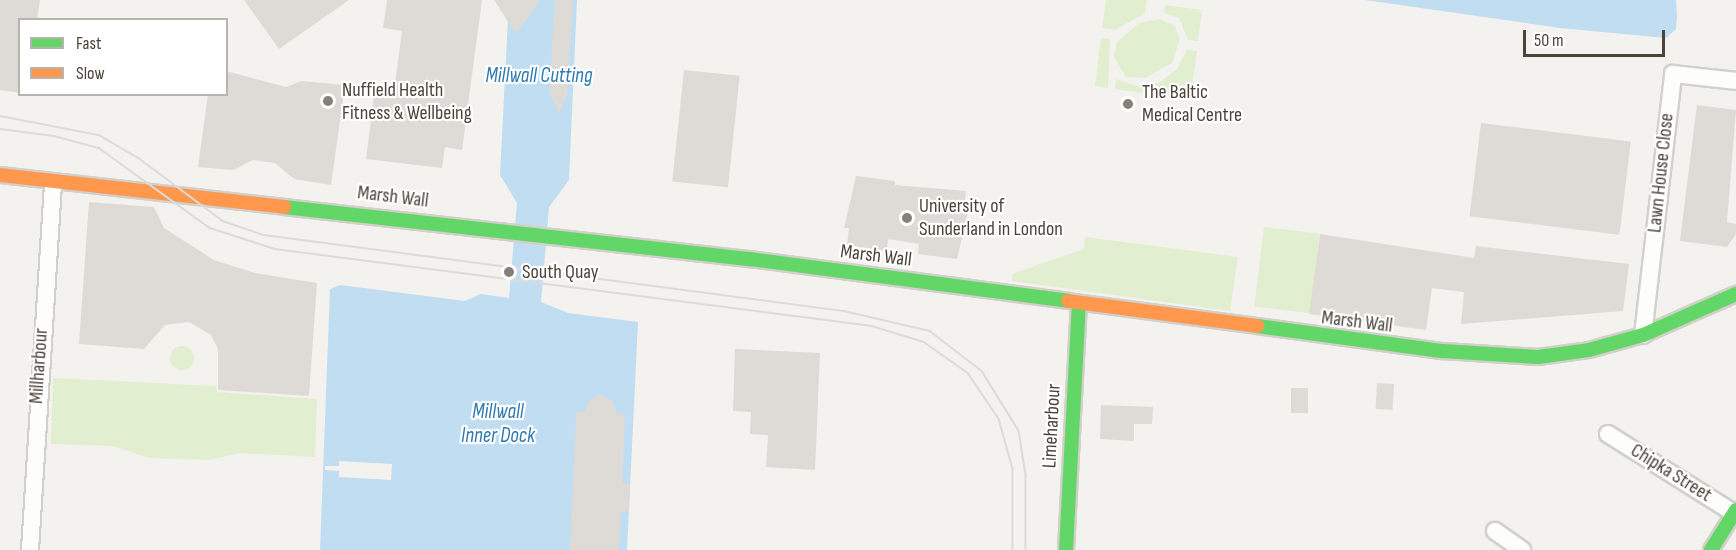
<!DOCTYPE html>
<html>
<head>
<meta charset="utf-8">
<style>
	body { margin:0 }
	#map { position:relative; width:1736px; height:550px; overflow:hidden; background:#f4f2ee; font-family:"Sofia Sans Condensed",sans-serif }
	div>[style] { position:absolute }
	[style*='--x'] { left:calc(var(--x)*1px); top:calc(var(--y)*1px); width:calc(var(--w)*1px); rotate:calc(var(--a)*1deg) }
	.green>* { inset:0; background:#e1eecf; transform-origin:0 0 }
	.round { border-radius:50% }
	.water>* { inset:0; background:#c0ddf1 }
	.pier>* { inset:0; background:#f4f2ee }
	.building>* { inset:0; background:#dedbd6; transform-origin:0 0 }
	.roads { filter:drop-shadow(2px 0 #d2d0cb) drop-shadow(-2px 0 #d2d0cb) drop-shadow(0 2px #d2d0cb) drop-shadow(0 -2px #d2d0cb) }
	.street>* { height:16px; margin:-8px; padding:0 8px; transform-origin:8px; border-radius:8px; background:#fdfdfc }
	.fast>* { height:14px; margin:-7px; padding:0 7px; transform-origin:7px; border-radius:7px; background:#63d668 }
	.slow>* { height:14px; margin:-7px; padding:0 7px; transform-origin:7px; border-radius:7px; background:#ff974d }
	.tram>* { height:1.5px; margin:-0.75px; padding:0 0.75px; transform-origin:0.75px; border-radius:0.75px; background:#dbdbda }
	.dots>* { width:16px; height:16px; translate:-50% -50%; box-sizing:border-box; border:3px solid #fff; border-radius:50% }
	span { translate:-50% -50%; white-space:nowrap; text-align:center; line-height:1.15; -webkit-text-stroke:4.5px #fff; paint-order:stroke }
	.poi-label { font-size:20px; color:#4b4439 }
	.left { translate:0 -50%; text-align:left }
	.street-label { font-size:20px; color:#4b4439 }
	.water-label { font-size:21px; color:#2e7ab2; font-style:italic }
	.legend { position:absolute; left:18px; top:18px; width:210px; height:78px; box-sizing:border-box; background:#fff; border:2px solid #b7b4b0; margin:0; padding:8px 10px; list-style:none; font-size:18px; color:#4b4439 }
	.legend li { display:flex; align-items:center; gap:12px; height:30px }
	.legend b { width:30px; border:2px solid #b7b4b0 }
	.scale { position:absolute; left:1523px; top:30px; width:142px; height:27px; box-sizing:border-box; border:3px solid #4b4439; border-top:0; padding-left:8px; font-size:18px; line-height:21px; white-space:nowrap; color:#4b4439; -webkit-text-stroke:4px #fff; paint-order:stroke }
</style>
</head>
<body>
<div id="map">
	<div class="green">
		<i style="clip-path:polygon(1106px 0,1147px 0,1145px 13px,1115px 30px,1102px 28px)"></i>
		<i style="clip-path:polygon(1165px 5px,1202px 10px,1198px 41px,1188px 40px,1179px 18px,1164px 13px)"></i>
		<i style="clip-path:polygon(1160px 19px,1175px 26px,1180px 39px,1172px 63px,1145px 78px,1126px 77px,1114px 57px,1117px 42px,1139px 23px)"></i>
		<i style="clip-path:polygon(1101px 38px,1110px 39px,1108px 88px,1095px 86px)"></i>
		<i style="clip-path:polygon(1187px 50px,1197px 51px,1190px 100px,1115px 89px,1116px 79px,1140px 87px,1160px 82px,1177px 69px)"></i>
		<i style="left:1264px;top:227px;width:56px;height:80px;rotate:7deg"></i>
		<i style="clip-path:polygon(1085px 237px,1238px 257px,1230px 311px,1012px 281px,1012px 274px,1084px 249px)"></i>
		<i class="round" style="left:170px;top:346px;width:24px;height:24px"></i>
		<i style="clip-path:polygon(53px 378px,216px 386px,217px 392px,317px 399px,315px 457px,239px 453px,210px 460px,149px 458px,113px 446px,51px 444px)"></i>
	</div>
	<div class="water">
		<i style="clip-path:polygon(509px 0,577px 0,569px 180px,549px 207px,541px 302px,568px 313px,638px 322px,627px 550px,320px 550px,330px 289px,340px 285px,465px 301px,481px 294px,509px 298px,517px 203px,500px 175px)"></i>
		<i style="clip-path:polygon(1365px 0,1676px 0,1677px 17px,1676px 29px,1666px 38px,1560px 28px)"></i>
	</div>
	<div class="pier">
		<i style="clip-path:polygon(339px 461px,392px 464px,391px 480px,339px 477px,339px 471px,325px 470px,325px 466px,339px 466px)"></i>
	</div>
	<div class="building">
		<i style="clip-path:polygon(0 0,40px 0,37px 20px,20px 20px,20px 93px,0 90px)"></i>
		<i style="clip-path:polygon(244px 0,349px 0,279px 49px)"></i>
		<i style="clip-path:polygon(387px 0,482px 0,462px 150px,445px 147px,442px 168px,366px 159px,375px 89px,394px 91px,402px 31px,383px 28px)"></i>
		<i style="clip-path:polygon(494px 0,540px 0,516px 34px)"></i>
		<i style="clip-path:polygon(555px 0,573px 0,567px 95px,559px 113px,549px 92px)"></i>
		<i style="left:684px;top:70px;width:56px;height:112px;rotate:6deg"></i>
		<i style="clip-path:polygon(226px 71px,286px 87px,301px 81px,345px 85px,331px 185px,294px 179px,275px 163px,253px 160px,233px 170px,198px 167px,208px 94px,226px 94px)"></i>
		<i style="clip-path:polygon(1697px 105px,1736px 110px,1727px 222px,1736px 224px,1736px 234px,1727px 247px,1680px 241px)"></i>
		<i style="left:1481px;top:123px;width:151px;height:94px;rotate:7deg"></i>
		<i style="clip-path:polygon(856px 176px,895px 181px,895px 185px,966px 191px,964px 208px,969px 208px,957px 259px,918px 254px,919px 244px,888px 239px,887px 251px,847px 245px,849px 228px,844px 228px)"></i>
		<i style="clip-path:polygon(89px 202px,154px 207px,164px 228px,214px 260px,255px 273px,317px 283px,309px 396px,218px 390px,218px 349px,211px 335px,189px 322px,165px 325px,144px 349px,79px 344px)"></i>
		<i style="clip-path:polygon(1320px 234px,1474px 258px,1476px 246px,1629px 264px,1623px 311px,1461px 324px,1464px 292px,1432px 288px,1426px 330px,1309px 314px)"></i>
		<i style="clip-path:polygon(735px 349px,820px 353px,815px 470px,766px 467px,768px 435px,750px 434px,751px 412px,733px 411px)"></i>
		<i style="left:1377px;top:383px;width:17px;height:26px;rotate:3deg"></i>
		<i style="left:1291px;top:388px;width:17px;height:25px"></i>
		<i style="clip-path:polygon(601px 395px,613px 401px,617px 414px,625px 414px,622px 483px,630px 484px,629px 511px,621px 511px,619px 550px,570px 550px,576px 412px,584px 412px,591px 399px)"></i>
		<i style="clip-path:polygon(1101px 405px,1153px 407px,1152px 424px,1134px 424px,1134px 441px,1100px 439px)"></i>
	</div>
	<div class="roads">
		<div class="street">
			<i style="--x:1643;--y:335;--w:263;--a:-83.4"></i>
			<i style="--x:1673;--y:74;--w:63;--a:6.3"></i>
			<i style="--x:1608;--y:434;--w:149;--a:32.1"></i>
			<i style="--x:1495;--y:531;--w:33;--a:35"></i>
			<i style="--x:30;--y:550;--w:368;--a:-86.4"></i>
		</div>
		<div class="fast">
			<i style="--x:284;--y:207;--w:469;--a:6.4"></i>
			<i style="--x:750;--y:259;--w:321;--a:7.5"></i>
			<i style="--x:1257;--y:326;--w:188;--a:7.7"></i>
			<i style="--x:1443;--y:351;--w:95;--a:3.6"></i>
			<i style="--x:1538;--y:357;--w:51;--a:-7.8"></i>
			<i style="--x:1589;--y:350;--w:56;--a:-15.5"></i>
			<i style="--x:1643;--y:335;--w:102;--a:-23.8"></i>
			<i style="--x:1066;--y:550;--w:247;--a:-87"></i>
			<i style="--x:1711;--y:550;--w:47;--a:-58"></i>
		</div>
		<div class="slow">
			<i style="--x:0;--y:175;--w:286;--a:6.4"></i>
			<i style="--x:1068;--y:301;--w:191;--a:7.5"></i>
		</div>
	</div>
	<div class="tram">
		<i style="--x:0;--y:116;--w:101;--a:10.9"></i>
		<i style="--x:99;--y:135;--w:48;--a:30.3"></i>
		<i style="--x:140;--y:159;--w:104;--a:36.8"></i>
		<i style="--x:223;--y:221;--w:43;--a:18.9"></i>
		<i style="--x:264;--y:235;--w:585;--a:7.47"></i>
		<i style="--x:844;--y:311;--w:88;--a:13.1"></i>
		<i style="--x:930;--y:331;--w:66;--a:37.6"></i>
		<i style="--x:982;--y:371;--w:70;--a:58.3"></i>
		<i style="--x:1019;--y:431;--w:45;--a:81"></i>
		<i style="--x:1026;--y:475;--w:75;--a:90"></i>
		<i style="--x:0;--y:129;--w:54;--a:7.4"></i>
		<i style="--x:54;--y:136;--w:47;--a:14.9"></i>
		<i style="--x:99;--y:148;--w:137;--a:35.8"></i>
		<i style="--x:210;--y:228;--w:68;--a:17.9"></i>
		<i style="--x:275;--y:249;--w:602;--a:7.35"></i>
		<i style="--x:872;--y:326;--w:54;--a:17.1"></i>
		<i style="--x:924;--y:342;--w:54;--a:35.2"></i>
		<i style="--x:968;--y:373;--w:55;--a:56"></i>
		<i style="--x:999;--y:419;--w:52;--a:74.4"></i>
		<i style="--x:1013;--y:469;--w:81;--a:90"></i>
	</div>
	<div class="dots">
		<i style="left:328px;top:101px;background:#868178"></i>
		<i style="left:1128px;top:104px;background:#868178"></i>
		<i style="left:907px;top:218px;background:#868178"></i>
		<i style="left:509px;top:272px;background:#868178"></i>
	</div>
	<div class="poi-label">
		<span class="left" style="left:342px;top:102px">Nuffield Health<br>Fitness &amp; Wellbeing</span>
		<span class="left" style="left:1142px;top:104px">The Baltic<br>Medical Centre</span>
		<span class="left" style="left:919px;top:218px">University of<br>Sunderland in London</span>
		<span class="left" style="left:522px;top:272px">South Quay</span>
	</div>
	<div class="street-label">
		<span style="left:1661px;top:173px;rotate:-84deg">Lawn House Close</span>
		<span style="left:393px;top:197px;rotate:7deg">Marsh Wall</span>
		<span style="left:876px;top:256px;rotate:7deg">Marsh Wall</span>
		<span style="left:1357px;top:322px;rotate:7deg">Marsh Wall</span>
		<span style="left:39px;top:366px;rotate:-86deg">Millharbour</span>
		<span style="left:1052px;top:426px;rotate:-87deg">Limeharbour</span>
		<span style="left:1671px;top:473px;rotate:32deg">Chipka Street</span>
	</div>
	<div class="water-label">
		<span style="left:539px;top:76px">Millwall Cutting</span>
		<span style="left:498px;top:424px">Millwall<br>Inner Dock</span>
	</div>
	<ul class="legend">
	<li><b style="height:8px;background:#63d668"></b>Fast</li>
	<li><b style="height:8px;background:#ff974d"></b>Slow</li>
	</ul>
	<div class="scale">50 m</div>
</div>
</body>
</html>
